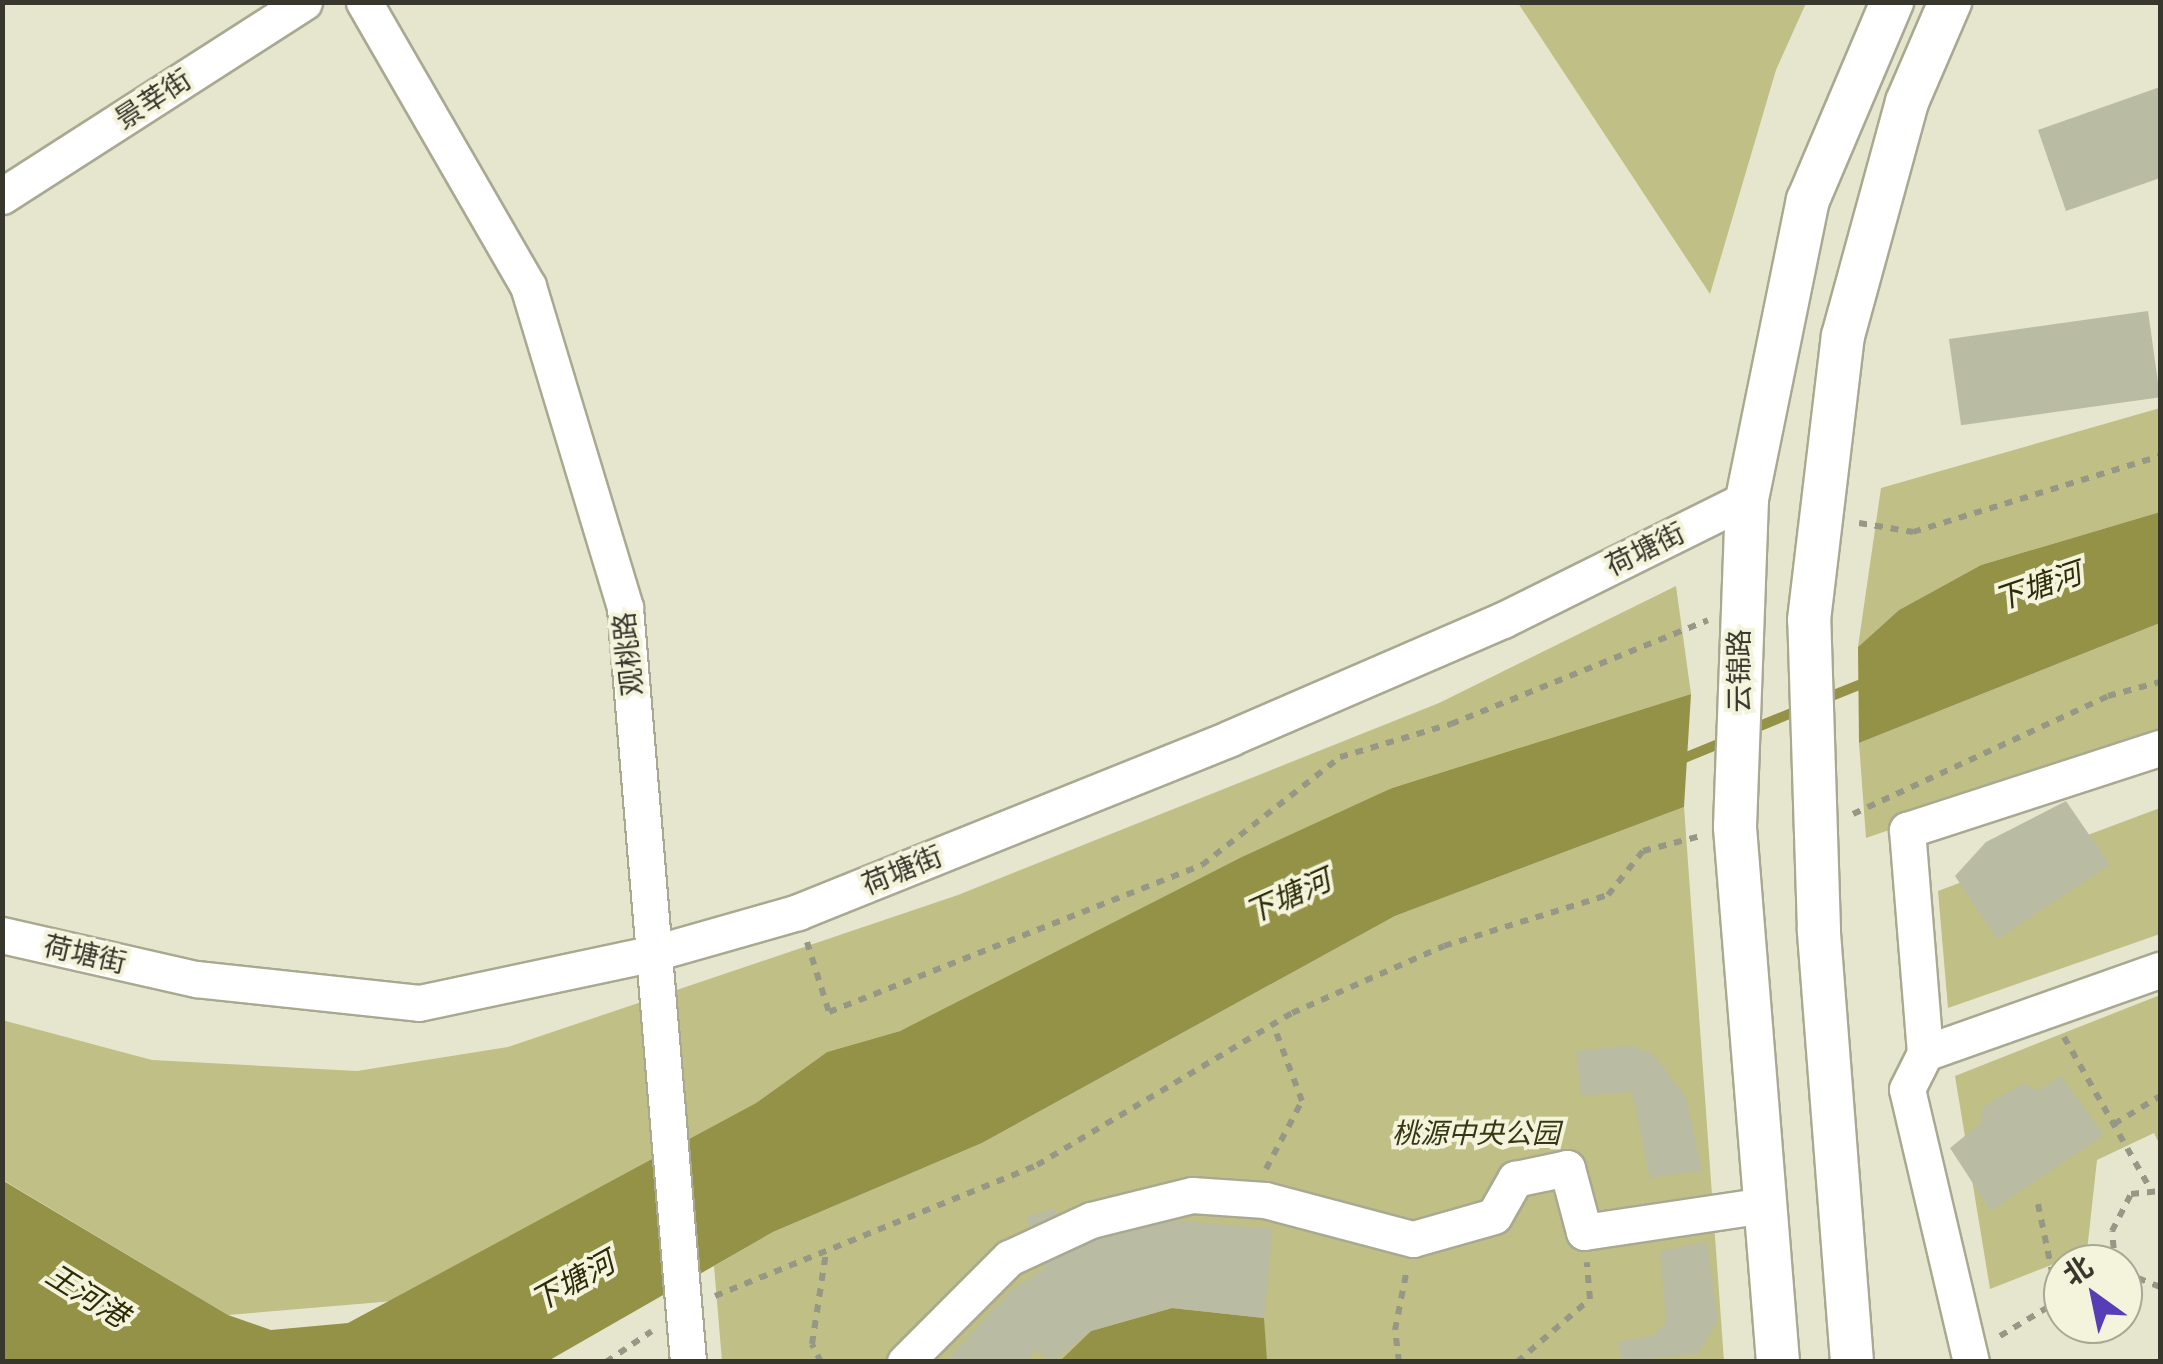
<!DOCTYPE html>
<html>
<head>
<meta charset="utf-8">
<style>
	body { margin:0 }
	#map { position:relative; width:2163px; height:1364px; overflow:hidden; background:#e6e6ce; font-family:"Source Serif 4","Noto Sans SC",serif }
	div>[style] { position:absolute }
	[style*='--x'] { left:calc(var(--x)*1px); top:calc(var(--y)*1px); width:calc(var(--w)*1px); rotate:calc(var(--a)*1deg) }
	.green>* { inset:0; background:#c0bf86 }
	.water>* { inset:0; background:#949246 }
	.stream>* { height:10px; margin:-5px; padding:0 5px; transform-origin:5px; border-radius:5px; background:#949246 }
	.building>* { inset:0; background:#babba3; transform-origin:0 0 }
	.path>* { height:6px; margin-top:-3px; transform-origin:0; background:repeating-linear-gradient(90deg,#979785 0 8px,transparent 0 16px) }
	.roads { filter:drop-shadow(2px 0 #a9a991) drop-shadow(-2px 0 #a9a991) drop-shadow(0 2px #a9a991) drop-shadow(0 -2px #a9a991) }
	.minor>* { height:35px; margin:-17.5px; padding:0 17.5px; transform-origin:17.5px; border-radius:17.5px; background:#fff }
	.major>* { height:42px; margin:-21px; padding:0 21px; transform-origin:21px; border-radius:21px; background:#fff }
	span { translate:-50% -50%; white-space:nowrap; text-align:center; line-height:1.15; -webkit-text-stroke:8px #f3f4db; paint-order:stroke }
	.street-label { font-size:28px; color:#37372d }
	.park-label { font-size:28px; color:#383715; font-style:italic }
	.water-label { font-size:30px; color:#2d2b09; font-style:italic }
	.frame { position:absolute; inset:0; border:5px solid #37372d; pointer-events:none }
	.north { position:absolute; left:2043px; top:1244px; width:100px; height:100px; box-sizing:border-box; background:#f3f4db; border:2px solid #a8a895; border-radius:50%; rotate:327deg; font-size:28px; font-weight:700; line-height:40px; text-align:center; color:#37372d }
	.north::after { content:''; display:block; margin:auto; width:35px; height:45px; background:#583eb6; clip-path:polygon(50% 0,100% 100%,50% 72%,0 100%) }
</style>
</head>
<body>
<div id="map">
	<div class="green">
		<i style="clip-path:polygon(1518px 3px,1806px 3px,1776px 70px,1710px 294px)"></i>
		<i style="clip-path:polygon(2160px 408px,2160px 512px,1981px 565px,1899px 610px,1858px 647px,1881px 488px)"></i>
		<i style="clip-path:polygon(1676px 586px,1691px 694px,1392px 788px,900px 1031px,827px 1052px,756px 1103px,394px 1301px,228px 1315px,3px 1180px,2px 1020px,152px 1060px,357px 1071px,508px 1047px,958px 895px,1439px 703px)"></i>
		<i style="clip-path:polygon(2160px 623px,2160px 736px,1866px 838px,1859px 743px)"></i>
		<i style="clip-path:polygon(1684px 807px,1724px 1361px,722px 1361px,714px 1266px,773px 1232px,982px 1143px,1395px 916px)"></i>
		<i style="clip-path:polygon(2160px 808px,2160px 934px,1948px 1008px,1938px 891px)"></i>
		<i style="clip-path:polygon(2160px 995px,2160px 1145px,2154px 1133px,2097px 1160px,2087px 1251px,1990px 1289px,1955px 1076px)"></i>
	</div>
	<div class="water">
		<i style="clip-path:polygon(2160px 512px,2160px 623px,1859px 743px,1858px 647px,1899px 610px,1981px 565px)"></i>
		<i style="clip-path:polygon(1691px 694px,1684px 807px,1395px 916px,982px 1143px,773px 1232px,548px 1361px,3px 1361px,2px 1180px,228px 1315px,271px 1330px,348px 1323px,756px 1103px,827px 1052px,900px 1031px,1242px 857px,1392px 788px)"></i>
		<i style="clip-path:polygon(1172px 1308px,1264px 1318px,1267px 1361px,1059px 1362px,1091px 1331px)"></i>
	</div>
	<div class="stream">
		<i style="--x:1824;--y:699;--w:48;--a:-21.8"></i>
		<i style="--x:1750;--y:730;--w:53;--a:-22.2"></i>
		<i style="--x:1677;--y:761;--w:53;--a:-22.2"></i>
	</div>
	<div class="building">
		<i style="clip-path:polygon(2160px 87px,2160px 178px,2066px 211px,2038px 130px)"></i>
		<i style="left:2148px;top:311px;width:87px;height:201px;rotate:82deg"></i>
		<i style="clip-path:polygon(2066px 801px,2110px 865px,1997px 939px,1955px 876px,1986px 842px)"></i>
		<i style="clip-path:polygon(1630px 1045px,1653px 1054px,1686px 1097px,1702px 1171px,1650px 1178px,1632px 1092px,1581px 1096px,1576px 1051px)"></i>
		<i style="clip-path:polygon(2061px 1076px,2104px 1135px,1991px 1211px,1950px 1148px,1981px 1123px,1983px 1107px,2023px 1083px,2038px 1091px)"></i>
		<i style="clip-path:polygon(1054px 1208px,1072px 1244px,1151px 1218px,1273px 1229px,1264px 1318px,1172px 1308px,1091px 1331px,1053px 1362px,1034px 1350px,1026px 1362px,945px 1362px,1009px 1292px,1045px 1268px,1026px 1217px)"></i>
		<i style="clip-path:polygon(1707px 1242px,1718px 1320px,1698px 1354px,1621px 1362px,1618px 1342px,1654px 1335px,1666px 1322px,1660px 1251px)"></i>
	</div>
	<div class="path">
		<i style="--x:1859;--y:523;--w:55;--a:9.5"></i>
		<i style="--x:1913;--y:532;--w:258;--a:-17.1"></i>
		<i style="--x:1853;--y:814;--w:281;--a:-24.8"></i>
		<i style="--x:2108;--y:696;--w:54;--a:-15.1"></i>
		<i style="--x:807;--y:942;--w:73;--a:72.6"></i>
		<i style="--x:829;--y:1012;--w:401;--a:-21.5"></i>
		<i style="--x:1202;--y:865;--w:175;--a:-38"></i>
		<i style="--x:1340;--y:757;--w:116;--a:-16.6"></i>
		<i style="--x:1451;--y:724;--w:277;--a:-22"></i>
		<i style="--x:2064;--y:1037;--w:178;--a:60.4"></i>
		<i style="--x:2114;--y:1124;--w:54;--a:-31.3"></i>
		<i style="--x:1266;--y:1169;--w:77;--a:-62.1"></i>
		<i style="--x:1302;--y:1101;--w:82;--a:-110.6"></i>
		<i style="--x:2038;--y:1204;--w:99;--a:78.3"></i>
		<i style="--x:2115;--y:1264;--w:33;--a:-95"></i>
		<i style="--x:2112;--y:1231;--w:42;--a:-62.8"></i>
		<i style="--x:2131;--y:1194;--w:29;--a:-6"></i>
		<i style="--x:2123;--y:1272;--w:40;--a:22"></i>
		<i style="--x:715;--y:1296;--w:348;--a:-22.1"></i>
		<i style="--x:1037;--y:1165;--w:297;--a:-30.8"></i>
		<i style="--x:1292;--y:1013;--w:166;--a:-23.8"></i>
		<i style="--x:1444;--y:946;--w:172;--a:-17.3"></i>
		<i style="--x:1608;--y:895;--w:56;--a:-51.5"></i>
		<i style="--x:1643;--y:851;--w:59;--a:-14.7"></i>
		<i style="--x:2000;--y:1336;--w:74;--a:-31.1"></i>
		<i style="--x:606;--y:1362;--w:55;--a:-34"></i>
		<i style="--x:821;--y:1362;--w:20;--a:-117"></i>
		<i style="--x:812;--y:1344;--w:93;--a:-81.3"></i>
		<i style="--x:1399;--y:1362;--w:32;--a:-97"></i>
		<i style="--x:1395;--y:1330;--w:62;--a:-78.9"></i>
		<i style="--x:1517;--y:1362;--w:96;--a:-40.8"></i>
		<i style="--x:1590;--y:1299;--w:37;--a:-95"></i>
	</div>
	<div class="roads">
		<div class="minor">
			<i style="--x:364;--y:2;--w:328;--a:60"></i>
			<i style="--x:528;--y:286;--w:336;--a:73.2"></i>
			<i style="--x:625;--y:608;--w:757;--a:85.22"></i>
			<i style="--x:2;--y:196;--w:359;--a:-32.7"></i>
			<i style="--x:2;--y:935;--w:199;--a:12.8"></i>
			<i style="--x:196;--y:979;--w:224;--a:6.1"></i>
			<i style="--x:419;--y:1003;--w:244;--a:-12"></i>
			<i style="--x:658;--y:952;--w:146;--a:-15.9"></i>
			<i style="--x:798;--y:912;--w:466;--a:-21.9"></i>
			<i style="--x:1230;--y:738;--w:297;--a:-23.4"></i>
			<i style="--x:1503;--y:620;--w:272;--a:-26.4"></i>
			<i style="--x:1925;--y:1053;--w:249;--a:-19.5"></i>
			<i style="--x:905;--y:1362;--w:147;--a:-45"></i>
			<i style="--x:1009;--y:1258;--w:90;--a:-24.9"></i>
			<i style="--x:1091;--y:1220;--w:104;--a:-13.9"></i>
			<i style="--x:1192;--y:1195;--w:73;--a:3.9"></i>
			<i style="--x:1265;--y:1200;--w:153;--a:14.8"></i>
			<i style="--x:1413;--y:1239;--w:84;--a:-15.9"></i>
			<i style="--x:1494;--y:1216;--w:43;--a:-60.4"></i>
			<i style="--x:1515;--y:1179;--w:53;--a:-11.9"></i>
			<i style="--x:1567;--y:1168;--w:66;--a:75.1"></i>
			<i style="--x:1584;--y:1232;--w:183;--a:-8.5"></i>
			<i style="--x:1971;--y:1362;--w:280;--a:-103.2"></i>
			<i style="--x:1907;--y:1089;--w:40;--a:-63.4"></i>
			<i style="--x:1925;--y:1053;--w:224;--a:-94.6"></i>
			<i style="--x:1907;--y:830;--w:266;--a:-18"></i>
		</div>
		<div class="major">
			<i style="--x:1778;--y:1362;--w:537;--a:-94.6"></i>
			<i style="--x:1735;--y:827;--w:328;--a:-87.9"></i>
			<i style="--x:1747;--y:499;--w:305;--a:-78.5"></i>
			<i style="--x:1808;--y:200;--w:215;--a:-67"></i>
			<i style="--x:1852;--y:1362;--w:433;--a:-94.4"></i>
			<i style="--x:1819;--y:930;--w:310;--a:-91.8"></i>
			<i style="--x:1809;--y:620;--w:286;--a:-83.2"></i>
			<i style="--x:1843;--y:336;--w:243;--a:-74.7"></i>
			<i style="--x:1907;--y:102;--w:109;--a:-66.7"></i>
		</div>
	</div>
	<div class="street-label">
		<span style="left:153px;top:99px;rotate:-33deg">景莘街</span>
		<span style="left:1645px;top:549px;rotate:-26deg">荷塘街</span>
		<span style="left:628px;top:654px;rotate:-96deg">观桃路</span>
		<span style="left:1739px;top:671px;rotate:-90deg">云锦路</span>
		<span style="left:902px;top:870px;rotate:-22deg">荷塘街</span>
		<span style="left:85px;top:954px;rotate:13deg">荷塘街</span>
	</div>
	<div class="park-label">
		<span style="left:1476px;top:1133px">桃源中央公园</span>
	</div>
	<div class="water-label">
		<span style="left:2038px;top:587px;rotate:-19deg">下塘河</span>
		<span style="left:1288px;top:897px;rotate:-24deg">下塘河</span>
		<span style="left:573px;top:1282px;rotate:-29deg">下塘河</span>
		<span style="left:87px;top:1296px;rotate:32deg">王河港</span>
	</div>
	<div class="frame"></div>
	<div class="north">北</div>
</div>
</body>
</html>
